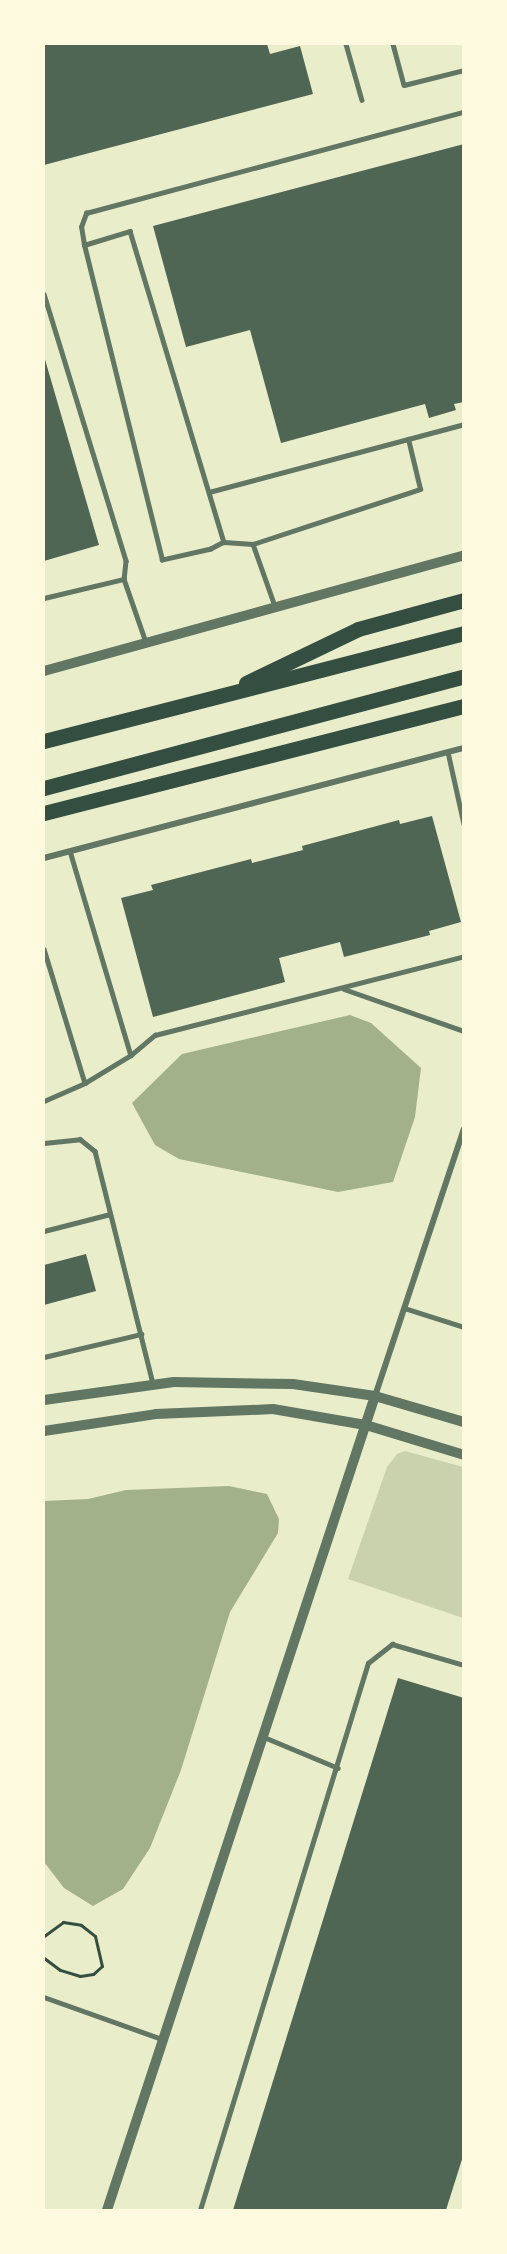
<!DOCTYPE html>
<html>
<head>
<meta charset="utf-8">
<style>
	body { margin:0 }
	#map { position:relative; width:507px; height:2254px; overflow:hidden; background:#e9edc9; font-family:"Public Sans",sans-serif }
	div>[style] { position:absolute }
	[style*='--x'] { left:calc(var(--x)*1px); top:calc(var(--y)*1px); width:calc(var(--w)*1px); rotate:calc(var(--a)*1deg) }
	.green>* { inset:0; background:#cad2ad }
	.water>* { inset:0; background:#a3b18a }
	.building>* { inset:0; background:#4f6655 }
	.path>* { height:3px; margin:-1.5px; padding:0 1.5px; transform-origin:1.5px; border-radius:1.5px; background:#344e41 }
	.service>* { height:4.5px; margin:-2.25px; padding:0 2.25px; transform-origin:2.25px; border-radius:2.25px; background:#617663 }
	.minor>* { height:6px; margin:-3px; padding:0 3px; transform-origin:3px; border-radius:3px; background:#617663 }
	.tertiary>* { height:10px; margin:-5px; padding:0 5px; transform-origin:5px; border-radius:5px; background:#617663 }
	.motorway>* { height:15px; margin:-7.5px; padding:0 7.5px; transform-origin:7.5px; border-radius:7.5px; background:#344e41 }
	span { translate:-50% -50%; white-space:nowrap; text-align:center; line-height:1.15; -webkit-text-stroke:6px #fefae0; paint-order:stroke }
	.frame { position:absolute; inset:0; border:45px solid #fefae0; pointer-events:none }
</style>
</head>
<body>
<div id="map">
	<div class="green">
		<i style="clip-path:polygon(405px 1451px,463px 1467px,463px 1618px,348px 1579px,387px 1467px,397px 1454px)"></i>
	</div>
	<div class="water">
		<i style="clip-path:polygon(350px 1015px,371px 1023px,421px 1068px,415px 1117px,393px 1182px,338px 1192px,179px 1159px,155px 1145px,132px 1103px,182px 1054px)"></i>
		<i style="clip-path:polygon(229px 1486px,267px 1494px,279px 1519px,278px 1533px,230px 1612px,181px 1770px,150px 1848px,123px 1889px,93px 1906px,64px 1888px,44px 1862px,44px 1501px,88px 1499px,126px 1490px)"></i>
	</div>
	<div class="building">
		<i style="clip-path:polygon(44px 44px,267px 44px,270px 54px,300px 46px,313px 94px,44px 165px)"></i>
		<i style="clip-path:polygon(464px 144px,464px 402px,454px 404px,456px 410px,429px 418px,425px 404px,281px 443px,250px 330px,186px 347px,153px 226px)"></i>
		<i style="clip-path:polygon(44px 356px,99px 545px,44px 561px)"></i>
		<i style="clip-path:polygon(432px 816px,461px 922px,429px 931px,430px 935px,344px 957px,340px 942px,279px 958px,285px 982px,153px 1017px,121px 898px,153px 890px,151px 885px,251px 859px,252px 863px,303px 850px,302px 846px,399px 820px,400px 824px)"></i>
		<i style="clip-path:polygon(86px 1254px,96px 1291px,44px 1305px,44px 1265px)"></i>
		<i style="clip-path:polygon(398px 1678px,464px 1698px,464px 2153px,446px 2210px,233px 2210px)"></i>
	</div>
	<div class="path">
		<i style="--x:44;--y:1936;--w:24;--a:-36"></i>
		<i style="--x:63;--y:1922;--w:18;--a:9"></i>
		<i style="--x:81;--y:1925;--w:18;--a:38"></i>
		<i style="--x:95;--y:1936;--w:31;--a:77"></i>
		<i style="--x:102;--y:1966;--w:12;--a:138"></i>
		<i style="--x:93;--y:1974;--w:13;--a:171"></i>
		<i style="--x:80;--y:1976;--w:21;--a:-163"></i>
		<i style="--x:60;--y:1970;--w:20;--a:-143"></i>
	</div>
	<div class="service">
		<i style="--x:346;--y:44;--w:58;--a:74.1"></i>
		<i style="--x:393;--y:44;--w:42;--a:75"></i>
		<i style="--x:404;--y:85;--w:62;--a:-14"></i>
		<i style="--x:84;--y:245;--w:18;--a:-99"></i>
		<i style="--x:81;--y:227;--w:15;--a:-70"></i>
		<i style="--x:86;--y:213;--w:391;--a:-15"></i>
		<i style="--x:44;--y:294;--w:279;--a:72.9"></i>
		<i style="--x:126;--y:561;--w:18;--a:96"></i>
		<i style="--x:209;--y:492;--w:264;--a:-14.9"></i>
		<i style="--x:224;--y:542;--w:15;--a:152"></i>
		<i style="--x:211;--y:549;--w:50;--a:167.3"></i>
		<i style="--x:162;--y:560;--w:325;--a:-103.9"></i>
		<i style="--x:84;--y:245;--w:48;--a:-16.9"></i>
		<i style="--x:130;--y:231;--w:325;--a:73.2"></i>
		<i style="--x:224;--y:542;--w:29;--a:4"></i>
		<i style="--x:253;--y:544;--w:66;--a:70.5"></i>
		<i style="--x:253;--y:544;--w:176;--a:-18.2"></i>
		<i style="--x:420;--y:489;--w:51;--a:-103.5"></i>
		<i style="--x:44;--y:598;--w:82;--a:-13.4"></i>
		<i style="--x:124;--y:579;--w:67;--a:70.8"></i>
		<i style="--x:448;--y:752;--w:74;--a:77.5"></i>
		<i style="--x:70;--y:851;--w:213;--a:73.4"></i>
		<i style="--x:131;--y:1055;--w:31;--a:-40"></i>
		<i style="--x:155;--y:1035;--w:319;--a:-14.3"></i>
		<i style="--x:44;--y:949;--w:140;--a:73"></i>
		<i style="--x:85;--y:1083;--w:54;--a:-31.3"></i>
		<i style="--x:344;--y:989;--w:127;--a:19.3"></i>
		<i style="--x:44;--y:1101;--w:45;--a:-23.7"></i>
		<i style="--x:44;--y:1143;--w:36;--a:-6"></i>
		<i style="--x:80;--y:1139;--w:19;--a:39"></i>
		<i style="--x:95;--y:1151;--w:240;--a:76"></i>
		<i style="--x:44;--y:1231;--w:68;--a:-14.4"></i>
		<i style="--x:404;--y:1308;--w:63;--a:17.6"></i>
		<i style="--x:44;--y:1357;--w:100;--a:-13.3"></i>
		<i style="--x:264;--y:1737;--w:80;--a:22.7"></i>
		<i style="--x:44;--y:1997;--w:125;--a:19.6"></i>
		<i style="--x:200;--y:2210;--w:572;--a:-72.93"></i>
		<i style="--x:368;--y:1663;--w:31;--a:-38"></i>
		<i style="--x:392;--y:1644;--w:75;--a:16.3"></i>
	</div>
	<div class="minor">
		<i style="--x:44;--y:858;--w:434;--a:-14.7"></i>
		<i style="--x:375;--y:1396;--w:281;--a:-71.6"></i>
	</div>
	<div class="tertiary">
		<i style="--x:44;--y:671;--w:436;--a:-15.4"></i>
		<i style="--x:44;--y:1400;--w:131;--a:-7.9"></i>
		<i style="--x:174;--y:1382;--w:119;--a:1"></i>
		<i style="--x:293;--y:1384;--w:83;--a:8.3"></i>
		<i style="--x:375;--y:1396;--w:93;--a:16.3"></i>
		<i style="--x:44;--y:1431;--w:113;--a:-8.6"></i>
		<i style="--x:156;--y:1414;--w:117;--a:-2.4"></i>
		<i style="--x:273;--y:1409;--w:94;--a:9.8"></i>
		<i style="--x:366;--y:1425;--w:102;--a:17"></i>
		<i style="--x:107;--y:2210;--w:857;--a:-71.78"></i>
	</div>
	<div class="motorway">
		<i style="--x:246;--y:683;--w:124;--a:-25.7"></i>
		<i style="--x:358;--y:629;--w:110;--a:-15.3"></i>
		<i style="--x:44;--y:741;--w:434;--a:-14.4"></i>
		<i style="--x:44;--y:788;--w:435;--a:-14.9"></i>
		<i style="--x:44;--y:813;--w:433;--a:-14.3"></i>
	</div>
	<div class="frame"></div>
</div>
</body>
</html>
